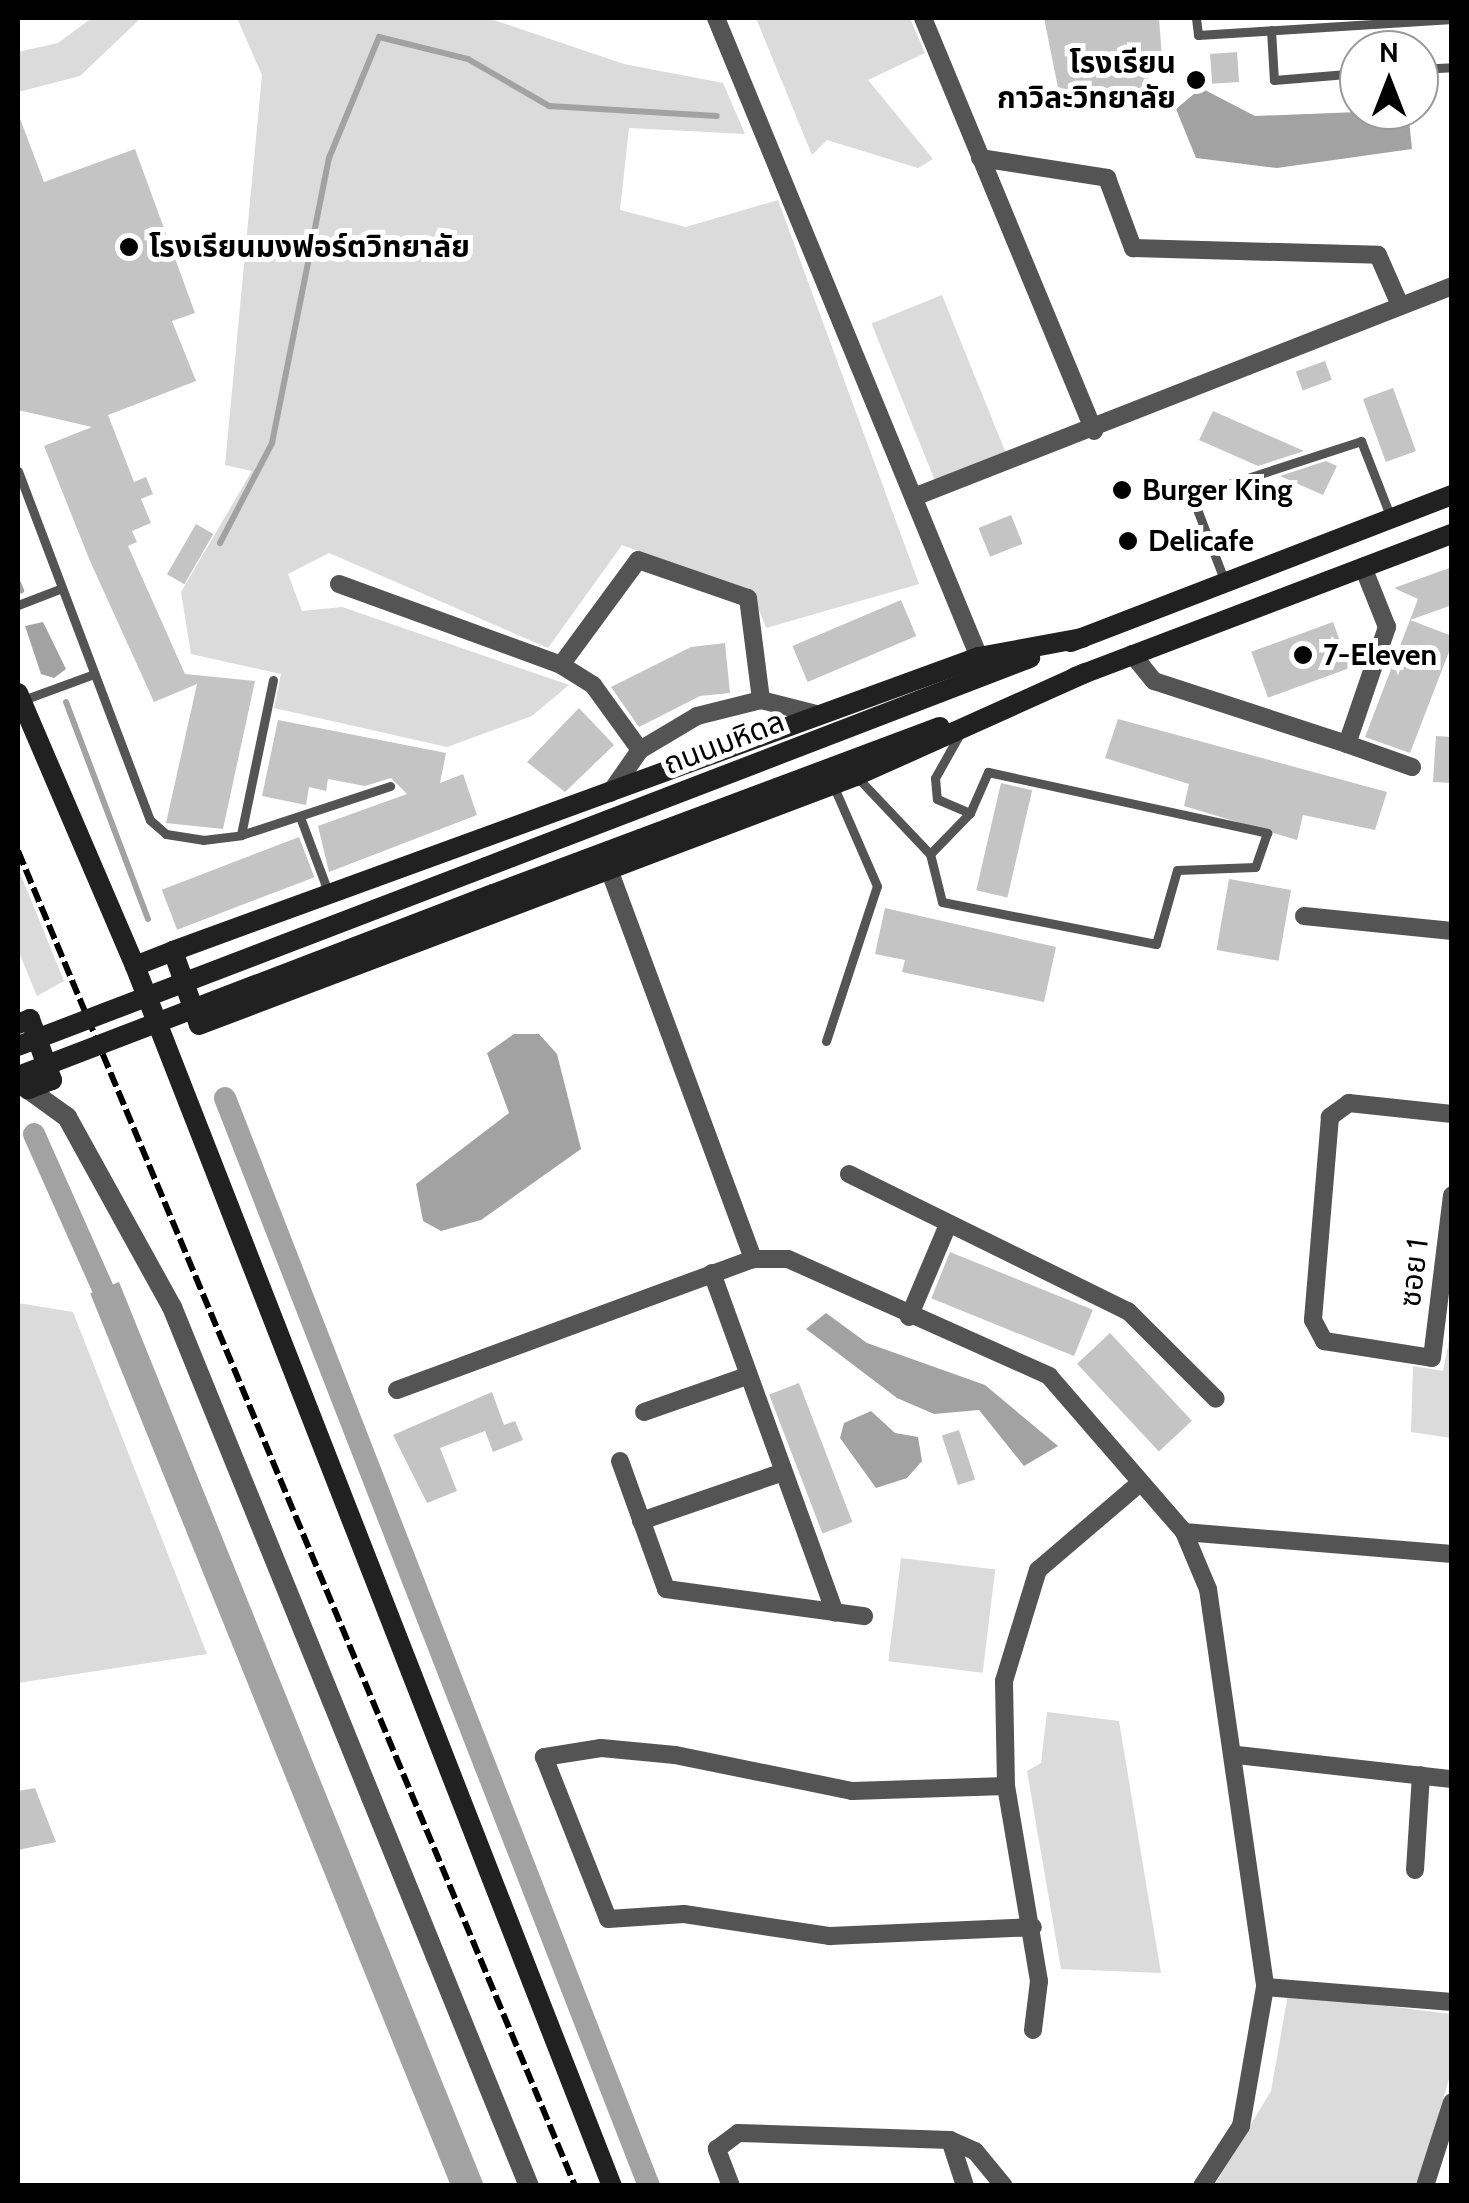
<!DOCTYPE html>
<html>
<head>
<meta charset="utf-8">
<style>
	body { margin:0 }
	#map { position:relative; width:1469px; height:2203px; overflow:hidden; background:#fff; font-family:Cabin,"Noto Sans Thai",sans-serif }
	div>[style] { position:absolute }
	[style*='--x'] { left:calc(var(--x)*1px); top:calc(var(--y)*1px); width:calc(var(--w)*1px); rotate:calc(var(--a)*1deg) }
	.green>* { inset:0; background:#dbdbdb; transform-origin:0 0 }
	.water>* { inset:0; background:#a2a2a2; transform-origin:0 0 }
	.stream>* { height:6px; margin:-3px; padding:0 3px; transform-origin:3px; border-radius:3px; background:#a2a2a2 }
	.canal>* { height:22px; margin:-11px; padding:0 11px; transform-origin:11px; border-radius:11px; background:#a2a2a2 }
	.building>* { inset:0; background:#c4c4c4; transform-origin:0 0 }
	.service>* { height:9px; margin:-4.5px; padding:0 4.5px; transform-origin:4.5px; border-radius:4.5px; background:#545454 }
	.minor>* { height:18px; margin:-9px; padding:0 9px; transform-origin:9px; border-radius:9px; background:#545454 }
	.tertiary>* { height:20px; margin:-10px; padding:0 10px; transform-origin:10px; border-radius:10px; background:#545454 }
	.secondary>* { height:20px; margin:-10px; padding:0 10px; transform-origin:10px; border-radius:10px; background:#212121 }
	.rail>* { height:6px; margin-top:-3px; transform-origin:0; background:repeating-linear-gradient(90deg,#000 0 15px,transparent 0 20px) }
	.secondary-bridge>* { height:20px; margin:-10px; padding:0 10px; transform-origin:10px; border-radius:10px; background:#212121 }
	.dots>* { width:28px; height:28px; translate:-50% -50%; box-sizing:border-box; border:5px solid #fff; border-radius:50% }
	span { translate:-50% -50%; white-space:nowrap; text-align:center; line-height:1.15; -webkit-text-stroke:10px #fff; paint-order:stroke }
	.poi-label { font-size:30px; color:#000; font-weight:700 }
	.right { translate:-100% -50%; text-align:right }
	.left { translate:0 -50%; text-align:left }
	.street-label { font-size:30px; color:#000 }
	.frame { position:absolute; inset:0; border:20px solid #000; pointer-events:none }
	.north { position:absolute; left:1339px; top:30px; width:100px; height:100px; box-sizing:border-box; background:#fff; border:2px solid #999; border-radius:50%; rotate:0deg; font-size:28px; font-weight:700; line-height:40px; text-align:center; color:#000 }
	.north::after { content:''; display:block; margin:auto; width:35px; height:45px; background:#000; clip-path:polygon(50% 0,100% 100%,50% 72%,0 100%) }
</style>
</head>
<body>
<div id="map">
	<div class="green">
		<i style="clip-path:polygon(92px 18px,141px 18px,80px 76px,18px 92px,18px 52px,58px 43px)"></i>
		<i style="clip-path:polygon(237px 18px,488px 18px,624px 64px,723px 83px,745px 134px,629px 128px,620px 210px,686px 227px,778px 200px,919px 584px,766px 628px,752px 592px,622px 545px,548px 648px,329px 553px,288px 574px,302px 611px,342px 607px,569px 685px,532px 716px,447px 747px,274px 708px,281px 674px,191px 654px,181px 592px,252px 471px,225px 465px,262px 75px)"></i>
		<i style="clip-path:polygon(756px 18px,910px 18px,925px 53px,868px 80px,933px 159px,918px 168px,827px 140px,812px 155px)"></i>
		<i style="left:942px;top:295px;width:169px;height:76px;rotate:68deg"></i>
		<i style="clip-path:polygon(18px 868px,64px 981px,37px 996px,18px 950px)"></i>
		<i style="clip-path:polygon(18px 1303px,73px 1312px,207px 1654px,18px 1683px)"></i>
		<i style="clip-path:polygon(1451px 1331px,1451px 1438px,1411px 1432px,1413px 1366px,1443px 1371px)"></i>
		<i style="left:901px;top:1558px;width:95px;height:104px;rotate:7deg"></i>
		<i style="clip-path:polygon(1047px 1712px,1119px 1721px,1161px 1973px,1061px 1969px,1027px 1771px,1041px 1763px)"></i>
		<i style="clip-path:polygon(1288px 1994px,1451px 2014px,1451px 2072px,1418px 2185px,1214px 2186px,1271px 2091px)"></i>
	</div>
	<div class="water">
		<i style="clip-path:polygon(1201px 88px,1255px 116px,1408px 110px,1412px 149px,1277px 168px,1196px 158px,1176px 109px)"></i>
		<i style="clip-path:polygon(43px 622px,66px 669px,54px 678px,41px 674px,25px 626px)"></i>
		<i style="clip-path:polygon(514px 1034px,539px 1034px,557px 1054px,581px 1149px,481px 1220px,441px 1231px,423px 1221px,416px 1184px,509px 1113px,487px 1053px)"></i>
		<i style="left:119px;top:1282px;width:975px;height:31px;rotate:68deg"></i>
		<i style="clip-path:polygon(826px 1313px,867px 1343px,985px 1385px,1058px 1446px,1024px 1466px,979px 1410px,934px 1414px,897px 1398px,806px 1329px)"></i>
		<i style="clip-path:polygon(871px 1411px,895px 1433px,918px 1437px,922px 1461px,907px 1478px,876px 1488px,840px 1438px,844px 1423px)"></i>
	</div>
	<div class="stream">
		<i style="--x:220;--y:543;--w:113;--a:-62.5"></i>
		<i style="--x:272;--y:443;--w:291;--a:-78.7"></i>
		<i style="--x:329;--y:158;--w:131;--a:-67.5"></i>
		<i style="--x:379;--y:37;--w:92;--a:13.9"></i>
		<i style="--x:468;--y:59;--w:94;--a:30.1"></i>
		<i style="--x:549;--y:106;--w:168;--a:3.4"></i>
		<i style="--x:18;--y:583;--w:8;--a:67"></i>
		<i style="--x:66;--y:702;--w:232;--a:69.3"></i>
	</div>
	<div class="canal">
		<i style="--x:225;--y:1098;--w:1168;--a:68.71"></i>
		<i style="--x:34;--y:1134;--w:197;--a:66"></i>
	</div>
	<div class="building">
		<i style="clip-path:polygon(1044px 18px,1159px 18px,1162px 58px,1147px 59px,1149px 90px,1060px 98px)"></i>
		<i style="left:1237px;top:52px;width:30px;height:27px;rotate:86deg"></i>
		<i style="clip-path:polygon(19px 116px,44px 182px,135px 149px,195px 313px,172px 321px,196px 381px,108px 415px,134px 482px,146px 477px,153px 494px,141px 499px,151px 523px,132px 531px,137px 542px,128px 546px,185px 674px,255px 681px,223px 829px,166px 823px,197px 684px,154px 702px,90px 561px,44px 446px,92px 427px,18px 410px)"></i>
		<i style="left:1325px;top:361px;width:20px;height:31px;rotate:70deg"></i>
		<i style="left:1393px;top:388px;width:67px;height:32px;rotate:70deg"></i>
		<i style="clip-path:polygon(1213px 411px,1304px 451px,1258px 466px,1199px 440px)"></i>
		<i style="clip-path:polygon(1326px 461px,1337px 466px,1323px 495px,1280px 476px)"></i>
		<i style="left:1011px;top:515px;width:31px;height:35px;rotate:68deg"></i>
		<i style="left:196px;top:524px;width:20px;height:58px;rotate:30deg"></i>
		<i style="clip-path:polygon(1452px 567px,1452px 605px,1410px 620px,1452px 636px,1452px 644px,1410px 753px,1365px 737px,1418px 599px,1394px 588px)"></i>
		<i style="left:901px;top:600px;width:39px;height:118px;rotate:67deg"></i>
		<i style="left:1333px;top:622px;width:49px;height:87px;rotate:70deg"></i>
		<i style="clip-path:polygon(725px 643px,730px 693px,700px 696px,639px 727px,611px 687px,691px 647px)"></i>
		<i style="clip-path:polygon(579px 708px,614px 745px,565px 792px,527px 762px)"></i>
		<i style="clip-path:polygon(1118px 719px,1387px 792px,1375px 830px,1303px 815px,1297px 840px,1184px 806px,1189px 784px,1105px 758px)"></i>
		<i style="clip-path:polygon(278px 720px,446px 753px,440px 783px,463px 774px,477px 815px,329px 872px,318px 826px,407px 794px,391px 778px,365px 786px,328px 779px,326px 791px,309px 787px,306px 805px,262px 796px)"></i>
		<i style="clip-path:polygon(1436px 736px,1452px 737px,1452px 783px,1433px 782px)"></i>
		<i style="left:1001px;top:783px;width:32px;height:110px;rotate:13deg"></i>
		<i style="left:299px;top:837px;width:43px;height:147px;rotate:69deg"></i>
		<i style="left:1229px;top:879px;width:63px;height:72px;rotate:10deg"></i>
		<i style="clip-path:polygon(885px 908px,1056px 947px,1044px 1002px,902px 972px,905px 960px,875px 954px)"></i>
		<i style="left:950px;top:1252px;width:154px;height:50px;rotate:22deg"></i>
		<i style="left:1110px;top:1333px;width:120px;height:45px;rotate:47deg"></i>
		<i style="left:799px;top:1383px;width:149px;height:32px;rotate:69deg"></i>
		<i style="clip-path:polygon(492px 1392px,504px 1425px,515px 1421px,523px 1440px,493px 1452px,485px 1431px,440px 1448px,457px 1491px,427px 1503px,393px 1435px)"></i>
		<i style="left:959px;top:1430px;width:52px;height:18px;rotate:72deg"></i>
		<i style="clip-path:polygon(35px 1788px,56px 1842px,18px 1850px,18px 1791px)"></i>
	</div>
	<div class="service">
		<i style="--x:1196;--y:18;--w:17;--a:83"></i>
		<i style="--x:1198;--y:35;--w:255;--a:-3.6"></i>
		<i style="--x:1271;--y:30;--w:50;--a:86.6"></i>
		<i style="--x:1274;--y:80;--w:85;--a:-4.7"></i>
		<i style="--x:1419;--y:69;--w:33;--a:-3"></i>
		<i style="--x:18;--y:471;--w:373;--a:69.3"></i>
		<i style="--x:150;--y:820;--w:21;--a:41"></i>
		<i style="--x:166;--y:834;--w:37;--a:9"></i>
		<i style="--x:203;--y:840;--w:38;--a:-7"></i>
		<i style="--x:1225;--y:582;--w:92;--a:-111"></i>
		<i style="--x:1192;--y:496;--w:178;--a:-18"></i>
		<i style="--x:1361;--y:441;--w:83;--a:68.7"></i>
		<i style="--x:18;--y:605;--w:47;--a:-21.1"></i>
		<i style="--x:273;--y:680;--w:158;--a:101.7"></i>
		<i style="--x:241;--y:835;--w:157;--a:-18.2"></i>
		<i style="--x:23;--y:700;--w:76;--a:-20.1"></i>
		<i style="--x:958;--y:737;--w:47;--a:119.3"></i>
		<i style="--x:935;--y:778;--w:21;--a:85"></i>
		<i style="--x:937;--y:799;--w:36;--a:23"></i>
		<i style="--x:988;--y:772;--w:286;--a:12.3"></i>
		<i style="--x:1267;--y:833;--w:36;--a:109"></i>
		<i style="--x:1255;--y:867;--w:78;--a:177.8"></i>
		<i style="--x:1177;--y:870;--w:77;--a:105.8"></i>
		<i style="--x:1156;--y:944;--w:218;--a:-168.9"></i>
		<i style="--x:942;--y:902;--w:49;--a:-104"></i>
		<i style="--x:930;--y:854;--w:57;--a:-45.7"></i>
		<i style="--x:970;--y:813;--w:45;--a:-66.3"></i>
		<i style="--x:856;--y:776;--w:108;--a:46.5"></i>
		<i style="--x:300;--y:817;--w:82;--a:69.4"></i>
		<i style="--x:826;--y:1041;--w:163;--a:-71.8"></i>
		<i style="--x:877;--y:886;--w:108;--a:-113.5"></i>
	</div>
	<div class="minor">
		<i style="--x:716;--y:18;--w:691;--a:67.63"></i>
		<i style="--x:923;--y:18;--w:447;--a:67.5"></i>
		<i style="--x:980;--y:158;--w:129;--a:8.9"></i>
		<i style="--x:1107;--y:178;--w:75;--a:69.6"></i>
		<i style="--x:1133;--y:248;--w:245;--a:1.6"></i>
		<i style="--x:1378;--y:255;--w:55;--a:66.3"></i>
		<i style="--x:914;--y:497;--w:578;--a:-21.41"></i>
		<i style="--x:339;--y:584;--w:236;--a:20"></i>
		<i style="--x:561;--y:665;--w:38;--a:32"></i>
		<i style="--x:593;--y:685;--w:80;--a:54.1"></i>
		<i style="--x:1132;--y:654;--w:35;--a:51"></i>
		<i style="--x:1154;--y:681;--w:203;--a:18.1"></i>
		<i style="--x:1347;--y:744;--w:124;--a:-71.1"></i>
		<i style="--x:1387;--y:627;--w:65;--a:-111.8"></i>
		<i style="--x:561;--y:665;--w:130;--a:-53.7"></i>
		<i style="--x:638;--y:560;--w:116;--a:19.1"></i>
		<i style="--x:748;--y:598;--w:103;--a:82.7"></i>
		<i style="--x:1347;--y:744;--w:69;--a:19.5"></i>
		<i style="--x:610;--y:793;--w:52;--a:-55.1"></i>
		<i style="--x:640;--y:750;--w:66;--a:-30.8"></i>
		<i style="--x:697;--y:716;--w:66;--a:-14"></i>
		<i style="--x:761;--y:700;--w:57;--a:14.3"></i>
		<i style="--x:610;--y:872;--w:413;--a:69.7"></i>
		<i style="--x:1304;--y:916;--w:149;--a:5.8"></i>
		<i style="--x:1452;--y:1114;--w:104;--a:-173.9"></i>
		<i style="--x:1349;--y:1103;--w:24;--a:144"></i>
		<i style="--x:1330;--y:1117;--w:204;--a:94.8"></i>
		<i style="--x:1313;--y:1320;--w:24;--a:62"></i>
		<i style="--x:1324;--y:1341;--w:109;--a:8.9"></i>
		<i style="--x:1432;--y:1358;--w:164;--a:-83"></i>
		<i style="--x:849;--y:1174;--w:311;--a:26.2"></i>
		<i style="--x:1128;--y:1311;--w:124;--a:45"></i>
		<i style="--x:712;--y:1273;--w:361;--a:70.1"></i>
		<i style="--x:909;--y:1317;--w:98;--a:-67.1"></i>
		<i style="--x:397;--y:1390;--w:379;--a:-20.2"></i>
		<i style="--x:753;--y:1259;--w:35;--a:0"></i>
		<i style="--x:788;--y:1259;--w:286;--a:24.1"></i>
		<i style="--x:1049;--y:1376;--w:206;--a:49.1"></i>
		<i style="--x:1184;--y:1532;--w:62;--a:67.2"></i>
		<i style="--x:1208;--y:1589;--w:402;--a:81.8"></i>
		<i style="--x:1265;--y:1987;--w:141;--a:99.8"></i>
		<i style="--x:1241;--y:2126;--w:72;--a:123"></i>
		<i style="--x:644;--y:1412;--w:109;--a:-19.3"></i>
		<i style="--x:620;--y:1461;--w:136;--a:70.2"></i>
		<i style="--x:666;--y:1589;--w:200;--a:7.8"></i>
		<i style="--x:641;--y:1521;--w:150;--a:-19"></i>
		<i style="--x:1184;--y:1532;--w:269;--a:4.7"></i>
		<i style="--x:1237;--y:1755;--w:216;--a:6.4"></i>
		<i style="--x:1006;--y:1786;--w:154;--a:178.1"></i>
		<i style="--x:852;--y:1791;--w:181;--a:-168.5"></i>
		<i style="--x:675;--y:1755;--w:74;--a:-174.6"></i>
		<i style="--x:601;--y:1748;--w:58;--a:171"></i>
		<i style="--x:544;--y:1757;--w:174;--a:68.4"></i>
		<i style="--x:608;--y:1919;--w:76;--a:-3.8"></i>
		<i style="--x:684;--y:1914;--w:148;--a:8.6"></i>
		<i style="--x:830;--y:1936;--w:203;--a:-2.5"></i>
		<i style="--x:1415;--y:1870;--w:95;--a:-86.4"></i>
		<i style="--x:1265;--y:1987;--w:188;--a:4.6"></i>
		<i style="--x:1033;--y:2030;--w:49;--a:-83"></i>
		<i style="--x:1039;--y:1981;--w:198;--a:-99.6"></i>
		<i style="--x:1006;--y:1786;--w:105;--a:-91.1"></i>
		<i style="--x:1004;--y:1681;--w:116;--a:-73"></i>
		<i style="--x:1038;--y:1570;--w:135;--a:-40.5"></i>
		<i style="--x:950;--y:2140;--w:48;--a:71.9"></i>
		<i style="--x:731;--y:2186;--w:40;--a:-111"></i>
		<i style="--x:717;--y:2149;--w:26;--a:-37"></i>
		<i style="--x:738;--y:2133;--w:212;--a:1.9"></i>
		<i style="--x:950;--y:2140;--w:27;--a:24"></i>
		<i style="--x:975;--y:2151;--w:45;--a:50.4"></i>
		<i style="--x:1425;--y:2186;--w:88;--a:-72.2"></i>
	</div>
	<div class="tertiary">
		<i style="--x:28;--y:1089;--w:48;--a:35.7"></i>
		<i style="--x:67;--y:1117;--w:217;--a:61.1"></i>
		<i style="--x:172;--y:1307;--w:949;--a:67.9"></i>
	</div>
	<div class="secondary">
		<i style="--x:1082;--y:638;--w:105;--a:169.5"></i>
		<i style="--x:979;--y:657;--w:858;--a:159.96"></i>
		<i style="--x:173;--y:951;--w:78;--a:70.6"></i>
		<i style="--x:199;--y:1025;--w:703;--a:-20.76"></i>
		<i style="--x:856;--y:776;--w:251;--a:-24.2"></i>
		<i style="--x:1071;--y:642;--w:408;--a:-21.1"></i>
		<i style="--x:1075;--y:677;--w:403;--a:-20.8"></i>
		<i style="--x:18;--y:693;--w:297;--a:66.8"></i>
		<i style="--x:135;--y:966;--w:1310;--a:68.65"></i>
		<i style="--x:486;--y:867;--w:583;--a:-21.02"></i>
		<i style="--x:493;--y:894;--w:477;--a:-20.5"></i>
		<i style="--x:135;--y:966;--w:41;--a:-21.5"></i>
		<i style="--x:18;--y:1024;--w:13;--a:-23"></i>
		<i style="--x:30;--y:1019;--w:65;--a:70.2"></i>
		<i style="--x:52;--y:1080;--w:26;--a:159"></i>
	</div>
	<div class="rail">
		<i style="--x:18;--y:851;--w:1447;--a:67.35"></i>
	</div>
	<div class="secondary-bridge">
		<i style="--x:18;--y:1046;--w:501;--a:-20.93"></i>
		<i style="--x:18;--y:1076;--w:509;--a:-20.96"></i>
	</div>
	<div class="dots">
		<i style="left:1196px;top:80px;background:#000"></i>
		<i style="left:129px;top:247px;background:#000"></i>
		<i style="left:1122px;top:490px;background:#000"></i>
		<i style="left:1128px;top:541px;background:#000"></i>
		<i style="left:1303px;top:655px;background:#000"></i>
	</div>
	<div class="poi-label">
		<span class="right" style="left:1176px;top:80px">โรงเรียน<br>กาวิละวิทยาลัย</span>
		<span class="left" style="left:149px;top:247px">โรงเรียนมงฟอร์ตวิทยาลัย</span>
		<span class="left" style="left:1142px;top:490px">Burger King</span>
		<span class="left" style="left:1148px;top:541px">Delicafe</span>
		<span class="left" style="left:1323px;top:655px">7-Eleven</span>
	</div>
	<div class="street-label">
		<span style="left:724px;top:743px;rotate:-21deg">ถนนมหิดล</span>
		<span style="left:1414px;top:1273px;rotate:-83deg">ซอย 1</span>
	</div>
	<div class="frame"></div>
	<div class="north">N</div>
</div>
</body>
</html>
